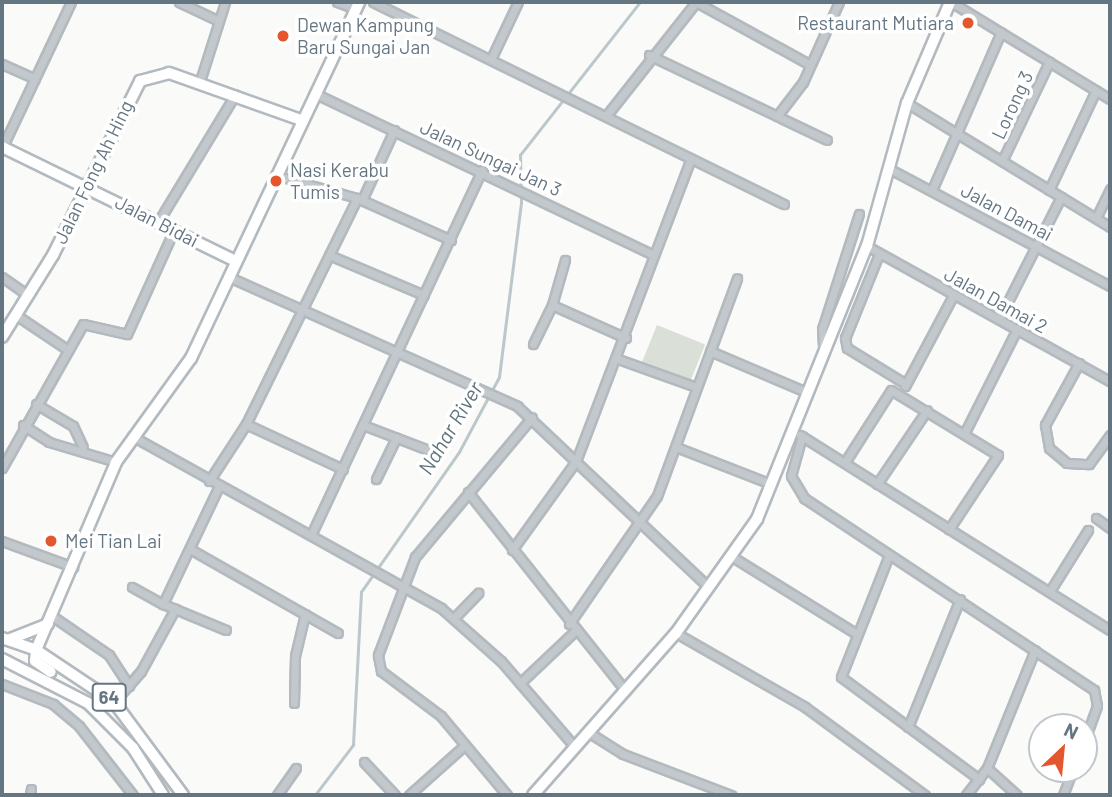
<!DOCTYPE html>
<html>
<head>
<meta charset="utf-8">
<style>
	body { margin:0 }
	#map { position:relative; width:1112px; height:797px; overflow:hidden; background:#fafaf8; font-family:Barlow,sans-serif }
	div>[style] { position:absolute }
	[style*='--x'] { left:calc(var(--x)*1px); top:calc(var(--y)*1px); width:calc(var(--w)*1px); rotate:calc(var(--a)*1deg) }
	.green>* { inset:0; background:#dadfd7; transform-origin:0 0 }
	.stream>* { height:2.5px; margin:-1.25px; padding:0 1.25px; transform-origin:1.25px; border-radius:1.25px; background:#bbc7cb }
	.roads { filter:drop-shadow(2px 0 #b3babf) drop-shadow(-2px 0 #b3babf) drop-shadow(0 2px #b3babf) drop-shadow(0 -2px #b3babf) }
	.street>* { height:7px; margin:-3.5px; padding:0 3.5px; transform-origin:3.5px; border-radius:3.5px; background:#c3c8cc }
	.secondary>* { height:10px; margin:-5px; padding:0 5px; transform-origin:5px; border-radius:5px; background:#fff }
	.primary>* { height:10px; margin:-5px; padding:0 5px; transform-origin:5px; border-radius:5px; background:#fff }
	.dots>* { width:19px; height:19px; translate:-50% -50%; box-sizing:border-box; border:4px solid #fff; border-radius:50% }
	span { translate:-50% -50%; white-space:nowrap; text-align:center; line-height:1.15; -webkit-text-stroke:7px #fff; paint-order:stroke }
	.shield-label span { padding:2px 5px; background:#fff; border:2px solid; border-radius:5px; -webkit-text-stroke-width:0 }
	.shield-label { font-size:18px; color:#657683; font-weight:700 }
	.poi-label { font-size:19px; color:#657683 }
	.right { translate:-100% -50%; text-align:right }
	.left { translate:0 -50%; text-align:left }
	.street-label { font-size:19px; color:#657683 }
	.water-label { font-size:21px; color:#60757c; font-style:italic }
	.frame { position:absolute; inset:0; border:4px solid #657683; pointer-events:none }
	.north { position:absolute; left:1028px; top:713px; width:70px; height:70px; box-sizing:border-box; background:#fff; border:2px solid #c1c8cd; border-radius:50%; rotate:26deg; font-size:19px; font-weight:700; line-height:28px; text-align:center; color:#657683 }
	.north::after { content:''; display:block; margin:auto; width:24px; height:32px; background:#e4572e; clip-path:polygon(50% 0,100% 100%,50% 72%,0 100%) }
</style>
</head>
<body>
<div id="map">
	<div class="green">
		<i style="left:657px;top:325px;width:52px;height:40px;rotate:22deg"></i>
	</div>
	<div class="stream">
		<i style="--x:315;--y:795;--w:63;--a:-52.8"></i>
		<i style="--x:353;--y:745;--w:153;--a:-87"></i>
		<i style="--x:361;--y:592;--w:171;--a:-55"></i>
		<i style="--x:459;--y:452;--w:85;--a:-61.9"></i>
		<i style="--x:499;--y:377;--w:175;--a:-82.8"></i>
		<i style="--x:521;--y:203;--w:48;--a:-91.2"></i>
		<i style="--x:520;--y:155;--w:194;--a:-51.9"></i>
	</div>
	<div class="roads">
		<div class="street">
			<i style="--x:179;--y:2;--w:44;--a:25.4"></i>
			<i style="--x:337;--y:2;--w:20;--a:20"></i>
			<i style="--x:373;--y:2;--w:458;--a:26.2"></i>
			<i style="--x:696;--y:2;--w:129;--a:28.8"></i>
			<i style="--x:951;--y:2;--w:186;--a:31.4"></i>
			<i style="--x:649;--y:55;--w:197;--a:25.5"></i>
			<i style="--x:491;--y:59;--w:63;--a:-64.7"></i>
			<i style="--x:2;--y:64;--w:36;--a:24"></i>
			<i style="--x:200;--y:81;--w:83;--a:-72.4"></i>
			<i style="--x:314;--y:93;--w:376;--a:25.5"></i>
			<i style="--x:907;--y:103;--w:238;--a:31.4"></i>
			<i style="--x:606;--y:116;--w:145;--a:-51.7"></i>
			<i style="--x:777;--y:116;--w:43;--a:-52.6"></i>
			<i style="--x:803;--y:82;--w:88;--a:-65.8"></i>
			<i style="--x:2;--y:148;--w:161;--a:-64.7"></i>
			<i style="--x:1002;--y:161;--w:110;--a:-64.6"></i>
			<i style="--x:888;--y:168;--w:251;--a:28"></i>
			<i style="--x:275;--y:175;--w:85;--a:15.7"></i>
			<i style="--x:357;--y:198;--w:103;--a:24.1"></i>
			<i style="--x:932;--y:190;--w:172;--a:-66.4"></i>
			<i style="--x:1049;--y:190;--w:110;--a:-64.8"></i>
			<i style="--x:362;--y:200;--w:77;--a:-65.4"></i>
			<i style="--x:1096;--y:218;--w:32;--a:-64"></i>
			<i style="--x:158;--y:222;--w:149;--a:-58.8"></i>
			<i style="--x:867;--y:246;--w:278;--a:29.1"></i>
			<i style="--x:879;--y:254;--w:91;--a:112"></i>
			<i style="--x:845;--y:338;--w:10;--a:79"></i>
			<i style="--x:847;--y:348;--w:69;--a:31.4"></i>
			<i style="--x:329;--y:255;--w:103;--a:22.8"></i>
			<i style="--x:2;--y:277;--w:32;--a:35"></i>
			<i style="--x:229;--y:277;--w:316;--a:24.1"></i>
			<i style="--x:517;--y:406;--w:260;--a:43.4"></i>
			<i style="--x:552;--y:305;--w:47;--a:-73.9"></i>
			<i style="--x:16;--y:315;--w:63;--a:33.9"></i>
			<i style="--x:999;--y:319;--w:137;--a:-63.1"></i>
			<i style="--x:533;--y:344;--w:43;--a:-64"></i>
			<i style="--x:552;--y:305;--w:81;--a:24"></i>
			<i style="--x:823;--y:346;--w:17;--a:-93"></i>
			<i style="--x:822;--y:329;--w:121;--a:-72.2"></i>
			<i style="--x:710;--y:351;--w:102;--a:23.1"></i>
			<i style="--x:618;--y:359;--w:83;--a:19.7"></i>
			<i style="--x:1079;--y:363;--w:71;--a:118.7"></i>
			<i style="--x:1045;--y:425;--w:23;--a:80"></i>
			<i style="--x:1049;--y:448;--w:23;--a:40"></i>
			<i style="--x:1067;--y:463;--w:22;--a:3"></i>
			<i style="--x:1089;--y:464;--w:36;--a:-54"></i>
			<i style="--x:905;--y:386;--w:104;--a:-62"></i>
			<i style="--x:36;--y:404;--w:43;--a:30.7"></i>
			<i style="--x:73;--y:426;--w:23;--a:65"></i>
			<i style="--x:246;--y:424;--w:107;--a:24.9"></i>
			<i style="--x:23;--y:425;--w:31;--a:33"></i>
			<i style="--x:49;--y:442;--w:70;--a:16.6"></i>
			<i style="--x:363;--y:425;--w:70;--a:21"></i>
			<i style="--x:964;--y:434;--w:118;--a:-63.2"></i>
			<i style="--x:800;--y:435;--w:366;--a:32.2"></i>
			<i style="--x:132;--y:436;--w:354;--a:29.1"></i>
			<i style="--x:441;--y:608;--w:80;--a:41.5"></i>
			<i style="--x:501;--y:661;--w:113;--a:49.3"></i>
			<i style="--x:802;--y:436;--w:41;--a:105.4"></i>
			<i style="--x:791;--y:476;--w:26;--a:59"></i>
			<i style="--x:804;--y:498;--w:348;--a:33.5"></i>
			<i style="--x:1094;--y:690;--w:16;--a:79"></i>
			<i style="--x:1097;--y:706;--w:37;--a:110"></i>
			<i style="--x:676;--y:447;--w:102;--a:21.3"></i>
			<i style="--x:845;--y:462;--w:85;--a:-57.4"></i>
			<i style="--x:891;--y:390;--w:125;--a:31.3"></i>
			<i style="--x:998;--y:455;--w:89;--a:123.5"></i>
			<i style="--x:2;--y:468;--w:165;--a:-60.6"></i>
			<i style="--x:83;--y:324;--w:45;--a:12.8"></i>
			<i style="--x:127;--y:334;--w:114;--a:-65.7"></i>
			<i style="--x:376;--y:479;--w:46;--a:-64"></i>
			<i style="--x:209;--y:481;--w:68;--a:-57"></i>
			<i style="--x:246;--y:424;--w:252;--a:-63.8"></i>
			<i style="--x:877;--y:484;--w:89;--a:-56"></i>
			<i style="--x:219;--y:486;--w:131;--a:115.4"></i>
			<i style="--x:163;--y:604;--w:68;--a:22.4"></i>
			<i style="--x:468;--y:492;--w:254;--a:51.6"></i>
			<i style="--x:1096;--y:518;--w:17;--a:36"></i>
			<i style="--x:311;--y:535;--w:403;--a:-64.9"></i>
			<i style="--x:2;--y:541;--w:76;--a:20.1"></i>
			<i style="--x:190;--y:549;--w:170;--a:29.6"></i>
			<i style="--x:512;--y:550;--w:110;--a:-54.3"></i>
			<i style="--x:576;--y:461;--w:323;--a:-69.2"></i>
			<i style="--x:889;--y:555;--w:131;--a:111.5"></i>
			<i style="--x:841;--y:677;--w:172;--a:36.5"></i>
			<i style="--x:731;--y:556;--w:148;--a:31.8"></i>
			<i style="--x:132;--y:587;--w:35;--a:29"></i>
			<i style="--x:1050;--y:591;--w:72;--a:-58.1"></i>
			<i style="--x:52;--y:616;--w:69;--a:34.4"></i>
			<i style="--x:109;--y:655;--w:37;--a:57"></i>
			<i style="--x:454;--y:618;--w:35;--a:-46"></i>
			<i style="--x:569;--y:624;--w:155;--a:-55.5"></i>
			<i style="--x:657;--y:496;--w:232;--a:-69.8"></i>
			<i style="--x:676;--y:633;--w:149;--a:29.8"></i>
			<i style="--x:805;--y:707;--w:149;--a:36.3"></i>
			<i style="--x:520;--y:683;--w:76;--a:-43.4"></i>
			<i style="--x:2;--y:684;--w:55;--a:21.4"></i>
			<i style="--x:53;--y:704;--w:34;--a:40"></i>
			<i style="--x:79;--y:726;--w:88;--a:52"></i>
			<i style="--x:114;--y:702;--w:41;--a:-48.9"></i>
			<i style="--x:141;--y:671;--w:71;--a:-61.3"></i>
			<i style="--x:294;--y:703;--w:47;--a:-88.8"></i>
			<i style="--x:295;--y:656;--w:43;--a:-76.6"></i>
			<i style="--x:908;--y:727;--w:138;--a:-67.9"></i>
			<i style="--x:588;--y:732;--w:41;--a:32.2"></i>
			<i style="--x:623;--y:754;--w:116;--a:20.8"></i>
			<i style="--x:364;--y:762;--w:45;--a:46.8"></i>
			<i style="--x:987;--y:768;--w:40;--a:42"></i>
			<i style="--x:30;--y:795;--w:6;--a:-81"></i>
			<i style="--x:277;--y:795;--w:33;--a:-55"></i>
			<i style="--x:409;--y:795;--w:75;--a:-41.8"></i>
			<i style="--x:507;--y:795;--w:103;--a:-129.9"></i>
			<i style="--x:441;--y:716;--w:75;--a:-143.1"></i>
			<i style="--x:381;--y:671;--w:16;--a:-101"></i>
			<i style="--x:378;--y:655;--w:105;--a:-69.3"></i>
			<i style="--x:415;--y:557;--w:182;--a:-50.1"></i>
			<i style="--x:966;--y:795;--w:34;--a:-52"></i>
			<i style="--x:987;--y:768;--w:127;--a:-67.9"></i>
			<i style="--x:1063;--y:795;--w:28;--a:-69"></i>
		</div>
		<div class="secondary">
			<i style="--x:2;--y:147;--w:260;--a:26"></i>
			<i style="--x:2;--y:337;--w:97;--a:-58.1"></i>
			<i style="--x:53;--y:255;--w:195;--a:-63.4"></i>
			<i style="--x:140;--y:81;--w:30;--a:-15"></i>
			<i style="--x:169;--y:73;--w:140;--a:19.6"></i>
			<i style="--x:36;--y:650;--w:204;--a:-66.9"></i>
			<i style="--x:116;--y:462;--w:128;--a:-54.2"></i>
			<i style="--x:191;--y:358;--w:394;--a:-64.7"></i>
			<i style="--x:533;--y:795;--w:216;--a:-48.6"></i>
			<i style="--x:676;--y:633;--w:140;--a:-54.6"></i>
			<i style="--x:757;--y:519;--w:294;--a:-68.1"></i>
			<i style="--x:867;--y:246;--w:148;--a:-74.4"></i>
			<i style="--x:907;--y:103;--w:110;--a:-66.9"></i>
		</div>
		<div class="primary">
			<i style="--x:2;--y:638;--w:36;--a:19"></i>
			<i style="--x:36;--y:650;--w:94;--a:33.7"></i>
			<i style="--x:114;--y:702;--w:116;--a:53.4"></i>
			<i style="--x:8;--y:640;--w:43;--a:-21.8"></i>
			<i style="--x:36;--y:650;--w:11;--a:95"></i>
			<i style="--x:35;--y:661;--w:19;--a:35"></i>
			<i style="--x:2;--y:659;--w:97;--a:27.1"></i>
			<i style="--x:88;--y:703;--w:64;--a:45"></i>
			<i style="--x:133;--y:748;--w:56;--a:57.4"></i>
		</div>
	</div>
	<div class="dots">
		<i style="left:968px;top:23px;background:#e4572e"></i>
		<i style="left:283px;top:36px;background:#e4572e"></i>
		<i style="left:276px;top:181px;background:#e4572e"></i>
		<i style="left:51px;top:541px;background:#e4572e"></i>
	</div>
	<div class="shield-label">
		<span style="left:109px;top:697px">64</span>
	</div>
	<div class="poi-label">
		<span class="right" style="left:954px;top:23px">Restaurant Mutiara</span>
		<span class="left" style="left:297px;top:36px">Dewan Kampung<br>Baru Sungai Jan</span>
		<span class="left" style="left:290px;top:181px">Nasi Kerabu<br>Tumis</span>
		<span class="left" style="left:65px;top:541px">Mei Tian Lai</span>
	</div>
	<div class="street-label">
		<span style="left:1012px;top:105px;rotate:-65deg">Lorong 3</span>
		<span style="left:491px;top:158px;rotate:25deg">Jalan Sungai Jan 3</span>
		<span style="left:93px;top:172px;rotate:-64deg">Jalan Fong Ah Hing</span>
		<span style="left:1007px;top:212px;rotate:28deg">Jalan Damai</span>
		<span style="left:157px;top:221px;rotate:27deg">Jalan Bidai</span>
		<span style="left:996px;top:300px;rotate:29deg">Jalan Damai 2</span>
	</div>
	<div class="water-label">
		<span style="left:450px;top:428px;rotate:-59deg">Nahar River</span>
	</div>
	<div class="frame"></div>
	<div class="north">N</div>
</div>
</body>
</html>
